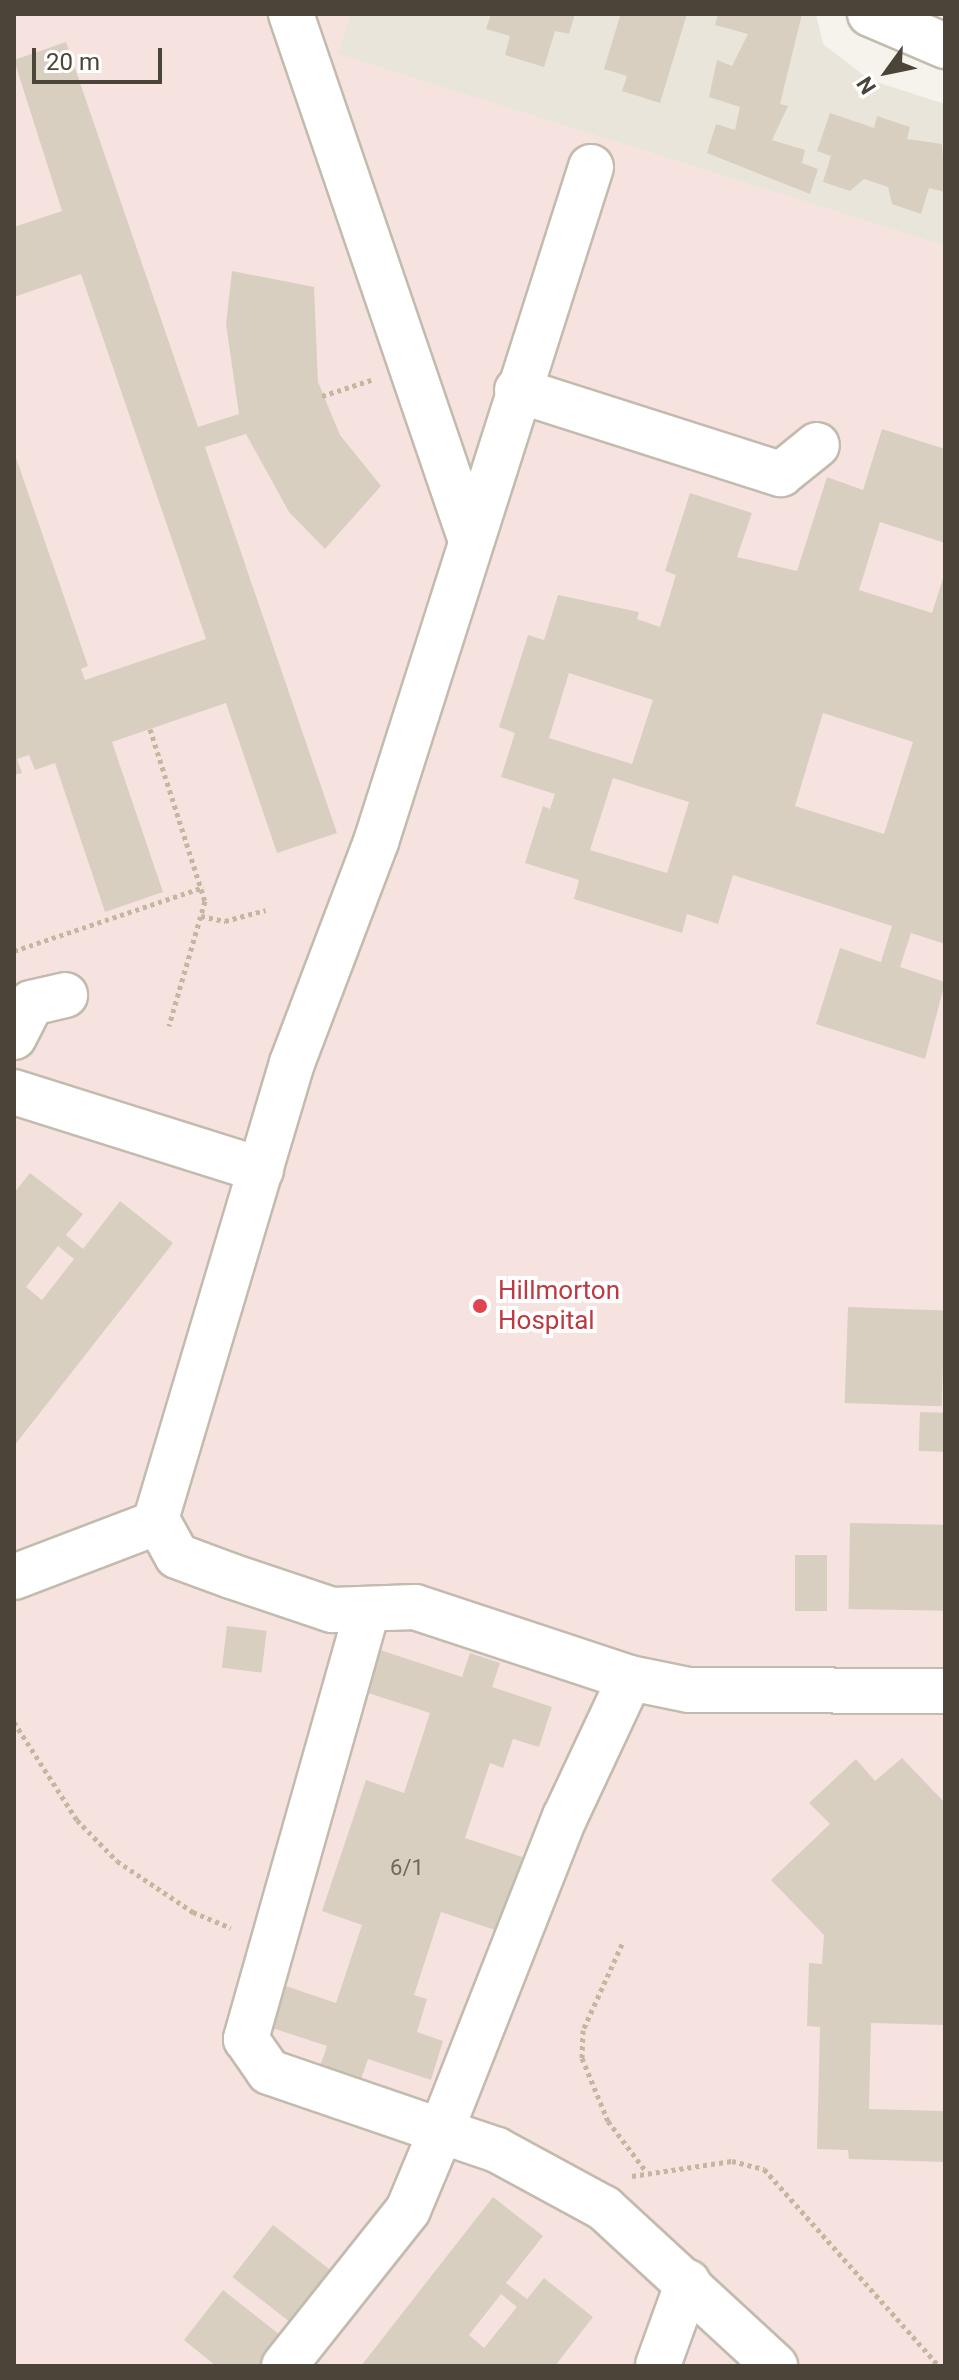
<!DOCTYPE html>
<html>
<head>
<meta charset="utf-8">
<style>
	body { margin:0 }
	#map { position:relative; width:959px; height:2380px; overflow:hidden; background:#f6f3ec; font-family:Roboto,sans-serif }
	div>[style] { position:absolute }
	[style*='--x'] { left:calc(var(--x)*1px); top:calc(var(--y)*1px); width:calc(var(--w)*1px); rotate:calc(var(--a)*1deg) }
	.residential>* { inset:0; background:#eae5da }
	.medical>* { inset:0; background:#f6e3e0 }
	.building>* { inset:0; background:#d8cfc1; transform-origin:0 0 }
	.path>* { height:5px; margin-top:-2.5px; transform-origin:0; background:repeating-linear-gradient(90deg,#c4b79f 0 4px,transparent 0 8px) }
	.roads { filter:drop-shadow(2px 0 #c2bbae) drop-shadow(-2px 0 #c2bbae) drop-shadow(0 2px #c2bbae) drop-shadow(0 -2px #c2bbae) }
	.minor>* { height:44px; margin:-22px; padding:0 22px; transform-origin:22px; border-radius:22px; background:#fff }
	.dots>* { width:22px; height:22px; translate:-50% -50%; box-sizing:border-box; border:4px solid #fff; border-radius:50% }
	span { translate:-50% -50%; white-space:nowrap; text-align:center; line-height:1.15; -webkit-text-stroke:8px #fff; paint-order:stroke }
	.number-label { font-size:22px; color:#6e675b }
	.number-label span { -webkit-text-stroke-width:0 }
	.health-label { font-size:26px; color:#be3a42 }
	.left { translate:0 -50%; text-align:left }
	.frame { position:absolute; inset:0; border:16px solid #4b4439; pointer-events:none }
	.north { position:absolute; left:847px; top:32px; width:80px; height:80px; -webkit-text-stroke:6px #fff; paint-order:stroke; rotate:237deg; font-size:22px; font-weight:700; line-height:32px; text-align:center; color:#4b4439 }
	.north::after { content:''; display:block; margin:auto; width:28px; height:36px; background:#4b4439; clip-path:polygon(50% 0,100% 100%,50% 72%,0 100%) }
	.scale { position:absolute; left:32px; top:48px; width:130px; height:36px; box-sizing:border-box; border:4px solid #4b4439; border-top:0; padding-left:10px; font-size:24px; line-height:28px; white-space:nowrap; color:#4b4439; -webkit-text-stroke:6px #fff; paint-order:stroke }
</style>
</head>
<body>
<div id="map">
	<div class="residential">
		<i style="clip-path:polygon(350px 14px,816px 14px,823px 44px,870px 80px,945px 104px,945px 246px,337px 54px)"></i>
	</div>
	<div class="medical">
		<i style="clip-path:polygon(14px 14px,350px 14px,338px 54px,945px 246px,945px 2366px,14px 2366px)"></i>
	</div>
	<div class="building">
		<i style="clip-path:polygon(491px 14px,575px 14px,569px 34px,555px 31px,544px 67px,505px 55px,510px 36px,486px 29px)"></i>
		<i style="clip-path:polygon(614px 14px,687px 14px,660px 103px,622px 91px,627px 76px,604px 69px,620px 16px)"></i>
		<i style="clip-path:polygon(718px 14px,802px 14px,780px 104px,788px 106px,772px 140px,805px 150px,802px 163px,818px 169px,810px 194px,707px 153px,716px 124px,735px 130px,740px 107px,709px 97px,717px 60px,732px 66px,748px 34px,715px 25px)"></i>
		<i style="clip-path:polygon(66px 42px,198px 427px,239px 414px,226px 324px,232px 271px,314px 287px,318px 382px,340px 435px,381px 486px,325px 549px,289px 512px,246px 434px,205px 447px,337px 833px,277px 853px,226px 703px,112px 742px,163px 892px,105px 912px,55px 763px,35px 770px,29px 755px,17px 759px,22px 773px,14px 775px,14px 452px,88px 666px,81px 669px,85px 680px,206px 639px,81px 274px,14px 297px,14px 227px,62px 211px,14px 60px)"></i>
		<i style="clip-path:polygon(830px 113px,874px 128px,877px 116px,910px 127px,907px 139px,942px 144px,945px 192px,929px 188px,921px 214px,892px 204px,888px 187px,864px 179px,850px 191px,823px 182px,831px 156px,817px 151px)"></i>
		<i style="clip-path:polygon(evenodd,882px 429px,945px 449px,945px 543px,880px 522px,859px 590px,932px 613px,945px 572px,945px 944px,911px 933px,900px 967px,945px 982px,925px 1059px,816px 1024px,840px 948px,881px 962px,892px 926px,733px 875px,718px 924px,687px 914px,682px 933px,574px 899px,579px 880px,525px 863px,543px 806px,550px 809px,555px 794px,501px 777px,515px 733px,499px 727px,528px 635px,544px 640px,558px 595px,639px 612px,637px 619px,660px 627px,676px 575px,665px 571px,690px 493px,752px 513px,737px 557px,797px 571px,827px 477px,863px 490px,882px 429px,569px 673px,653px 700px,632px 764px,549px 738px,569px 673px,882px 429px,823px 713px,913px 742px,884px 834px,795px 806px,823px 713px,882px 429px,613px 778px,689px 802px,667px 873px,590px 850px,613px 778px)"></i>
		<i style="clip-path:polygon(evenodd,30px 1173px,83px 1214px,66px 1235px,83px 1249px,120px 1201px,173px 1243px,14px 1446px,14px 1193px,30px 1173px,58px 1246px,74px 1259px,42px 1300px,26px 1287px,58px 1246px)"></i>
		<i style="left:848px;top:1307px;width:97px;height:96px;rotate:2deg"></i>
		<i style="left:920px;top:1412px;width:25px;height:39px;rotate:2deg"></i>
		<i style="left:850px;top:1523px;width:95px;height:86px;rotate:1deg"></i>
		<i style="left:795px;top:1555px;width:32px;height:56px"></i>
		<i style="left:227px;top:1626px;width:40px;height:42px;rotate:7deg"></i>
		<i style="clip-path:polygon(380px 1650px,462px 1677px,470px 1653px,500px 1663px,492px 1687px,552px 1707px,539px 1747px,513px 1739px,503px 1768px,490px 1763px,465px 1838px,528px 1859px,504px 1933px,441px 1912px,414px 1995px,427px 1999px,417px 2032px,443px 2041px,431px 2080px,368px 2059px,357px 2091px,316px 2078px,327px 2046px,257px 2023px,271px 1981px,336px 2003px,362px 1925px,322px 1911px,366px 1780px,404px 1793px,430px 1713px,365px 1692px)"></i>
		<i style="clip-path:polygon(902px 1758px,945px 1803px,945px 2025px,871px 2023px,869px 2109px,945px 2111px,945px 2162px,849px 2159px,848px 2150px,817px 2149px,820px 2027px,807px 2026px,809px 1963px,822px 1964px,824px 1935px,771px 1880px,830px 1824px,809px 1803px,856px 1759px,875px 1781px)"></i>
		<i style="clip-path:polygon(evenodd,493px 2197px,543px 2236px,506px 2283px,527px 2299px,544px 2278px,593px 2317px,555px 2366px,361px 2366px,493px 2197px,501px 2294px,517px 2307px,484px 2348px,469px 2335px,501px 2294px)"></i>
		<i style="left:273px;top:2225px;width:79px;height:66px;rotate:38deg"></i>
		<i style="clip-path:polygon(223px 2290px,284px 2338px,262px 2366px,216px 2366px,184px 2340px)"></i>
	</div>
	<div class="path">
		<i style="--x:322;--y:396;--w:52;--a:-18.1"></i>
		<i style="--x:150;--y:729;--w:181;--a:72.3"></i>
		<i style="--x:205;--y:901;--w:130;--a:106.1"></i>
		<i style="--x:201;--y:916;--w:25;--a:12"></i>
		<i style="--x:225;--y:921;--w:42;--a:-15"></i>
		<i style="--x:14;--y:951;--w:200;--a:-18.6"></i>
		<i style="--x:14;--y:1722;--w:117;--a:57.3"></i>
		<i style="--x:77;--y:1820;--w:57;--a:45.7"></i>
		<i style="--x:117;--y:1861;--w:92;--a:33.9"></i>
		<i style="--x:193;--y:1912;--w:41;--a:22.8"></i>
		<i style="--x:622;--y:1944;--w:94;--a:114.4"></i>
		<i style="--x:583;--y:2030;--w:28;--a:92"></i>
		<i style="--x:582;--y:2058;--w:68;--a:67.6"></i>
		<i style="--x:608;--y:2121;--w:61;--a:52.9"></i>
		<i style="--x:632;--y:2176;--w:101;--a:-8.5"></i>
		<i style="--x:732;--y:2161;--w:33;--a:14"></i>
		<i style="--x:764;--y:2169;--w:264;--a:48.4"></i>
	</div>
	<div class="roads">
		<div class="minor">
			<i style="--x:291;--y:14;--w:554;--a:71.14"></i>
			<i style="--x:870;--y:14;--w:82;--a:23.1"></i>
			<i style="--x:591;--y:167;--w:708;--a:107.67"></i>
			<i style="--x:376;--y:842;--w:236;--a:110.8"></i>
			<i style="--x:292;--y:1063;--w:475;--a:106.6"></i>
			<i style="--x:156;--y:1518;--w:43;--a:61.1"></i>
			<i style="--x:177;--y:1556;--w:58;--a:20.3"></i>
			<i style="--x:231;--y:1576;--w:107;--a:18.6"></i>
			<i style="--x:332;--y:1610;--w:83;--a:-2.1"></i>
			<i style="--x:415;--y:1607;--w:226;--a:18.3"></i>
			<i style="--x:630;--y:1678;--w:60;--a:11.5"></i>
			<i style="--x:689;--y:1690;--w:256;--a:0.2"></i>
			<i style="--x:517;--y:390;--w:277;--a:17.7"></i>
			<i style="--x:781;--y:474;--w:46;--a:-38.9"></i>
			<i style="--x:14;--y:1037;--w:38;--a:-63"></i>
			<i style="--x:31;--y:1003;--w:35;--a:-13"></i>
			<i style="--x:14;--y:1092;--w:259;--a:17.5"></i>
			<i style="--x:14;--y:1577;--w:154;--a:-20.9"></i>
			<i style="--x:367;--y:1611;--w:445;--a:105.8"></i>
			<i style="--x:246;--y:2039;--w:40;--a:55.1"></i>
			<i style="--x:269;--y:2072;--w:182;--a:18.9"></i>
			<i style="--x:441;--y:2131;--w:338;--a:-68.5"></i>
			<i style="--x:565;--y:1817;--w:153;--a:-64.9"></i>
			<i style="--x:658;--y:2365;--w:88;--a:-70.1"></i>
			<i style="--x:284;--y:2366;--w:199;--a:-51.5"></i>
			<i style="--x:408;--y:2210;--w:86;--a:-67.3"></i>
			<i style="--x:441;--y:2131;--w:59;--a:18.7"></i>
			<i style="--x:497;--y:2150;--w:122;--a:28.5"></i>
			<i style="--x:604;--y:2208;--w:233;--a:42.7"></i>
		</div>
	</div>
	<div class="dots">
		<i style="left:480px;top:1306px;background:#e0444e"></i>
	</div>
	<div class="number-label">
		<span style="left:407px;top:1868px">6/1</span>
	</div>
	<div class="health-label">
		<span class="left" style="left:498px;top:1306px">Hillmorton<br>Hospital</span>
	</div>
	<div class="frame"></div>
	<div class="north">N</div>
	<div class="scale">20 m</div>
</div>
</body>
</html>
